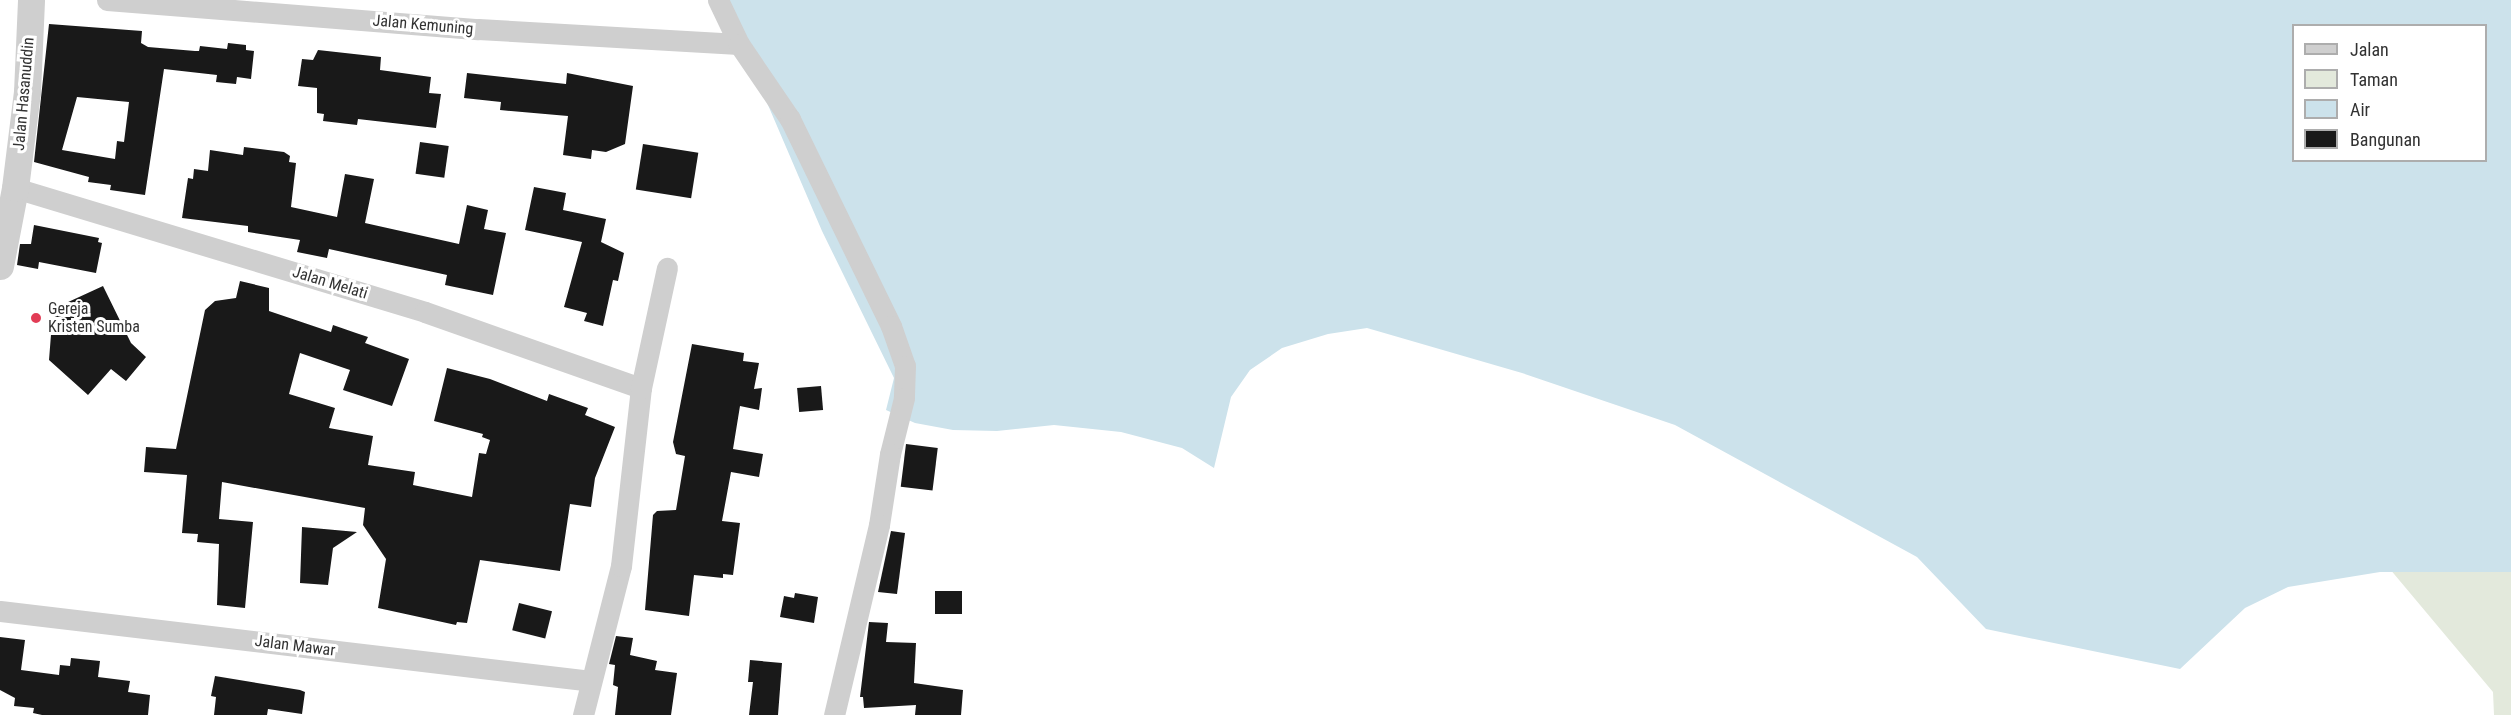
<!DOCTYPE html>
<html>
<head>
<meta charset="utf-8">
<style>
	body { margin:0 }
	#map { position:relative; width:2511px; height:715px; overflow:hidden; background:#fff; font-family:"Roboto Condensed",sans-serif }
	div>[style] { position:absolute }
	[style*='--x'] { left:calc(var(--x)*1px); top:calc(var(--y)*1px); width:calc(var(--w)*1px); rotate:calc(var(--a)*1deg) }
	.green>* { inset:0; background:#e3e9dc }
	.water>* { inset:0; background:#cce2eb }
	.building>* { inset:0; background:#191919; transform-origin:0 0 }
	.minor>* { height:21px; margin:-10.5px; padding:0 10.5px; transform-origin:10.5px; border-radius:10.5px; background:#cfcfcf }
	.tertiary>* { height:27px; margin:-13.5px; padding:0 13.5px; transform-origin:13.5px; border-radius:13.5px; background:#cfcfcf }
	.dots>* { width:16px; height:16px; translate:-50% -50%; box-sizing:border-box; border:3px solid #fff; border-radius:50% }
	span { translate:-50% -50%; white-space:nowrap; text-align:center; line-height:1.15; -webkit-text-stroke:6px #fff; paint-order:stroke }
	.street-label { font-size:16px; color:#323232 }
	.poi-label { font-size:16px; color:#323232 }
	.left { translate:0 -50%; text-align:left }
	.legend { position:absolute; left:2292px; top:24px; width:195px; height:138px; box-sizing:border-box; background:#fff; border:2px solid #adadad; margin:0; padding:8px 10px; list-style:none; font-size:18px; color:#323232 }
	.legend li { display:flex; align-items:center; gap:12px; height:30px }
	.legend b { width:30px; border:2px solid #adadad }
</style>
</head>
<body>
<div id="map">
	<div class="green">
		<i style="clip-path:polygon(2384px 562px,2511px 568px,2511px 715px,2494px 715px,2493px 692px)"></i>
	</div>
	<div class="water">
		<i style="clip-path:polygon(evenodd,723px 0,2511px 0,2511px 572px,2380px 572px,2288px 587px,2245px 608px,2180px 669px,1986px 629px,1917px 557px,1675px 425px,1522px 373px,1367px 328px,1328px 334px,1282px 348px,1250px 370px,1231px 397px,1214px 468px,1182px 448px,1121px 432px,1054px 425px,997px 431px,953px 430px,915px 423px,886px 410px,894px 378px,822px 231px,723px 0,2294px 26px,2486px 26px,2486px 160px,2294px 160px,2294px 26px)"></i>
	</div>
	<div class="building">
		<i style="clip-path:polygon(evenodd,49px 24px,142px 31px,141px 43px,148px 47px,195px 51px,199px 51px,200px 46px,227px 49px,228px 43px,246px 45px,246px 50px,254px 51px,251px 79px,237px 77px,236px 84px,216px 82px,217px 75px,164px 69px,145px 195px,110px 190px,111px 185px,88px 182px,89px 177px,34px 162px,49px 24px,77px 97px,129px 102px,124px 142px,117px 141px,115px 159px,62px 150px,77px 97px)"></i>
		<i style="clip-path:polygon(318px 50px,381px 57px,380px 70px,431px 77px,429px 93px,441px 94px,436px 128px,358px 119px,357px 125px,323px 121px,324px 114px,317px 113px,317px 88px,298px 86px,302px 59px,313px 60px)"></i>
		<i style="clip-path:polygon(467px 73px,566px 84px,567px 73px,633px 86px,625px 144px,606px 152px,592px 150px,591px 159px,563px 155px,568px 116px,500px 110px,501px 102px,464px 98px)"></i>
		<i style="left:420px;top:142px;width:29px;height:32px;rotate:8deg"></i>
		<i style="left:643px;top:144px;width:56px;height:46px;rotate:9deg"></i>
		<i style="clip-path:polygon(244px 147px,284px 152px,290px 156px,289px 162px,296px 163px,291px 207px,337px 217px,345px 174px,374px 179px,365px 223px,459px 244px,467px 205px,488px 210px,484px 229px,506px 233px,493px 295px,445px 285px,447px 275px,329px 249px,327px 258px,297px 252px,300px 240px,248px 232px,248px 226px,182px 218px,188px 178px,193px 179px,194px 169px,208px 171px,210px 150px,243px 155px)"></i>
		<i style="clip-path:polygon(534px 187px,566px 193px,563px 210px,606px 219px,601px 242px,624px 253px,618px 281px,613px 280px,603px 326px,584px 321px,587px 313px,564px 307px,582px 242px,525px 230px)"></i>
		<i style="clip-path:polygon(34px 225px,99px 238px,98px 242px,102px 243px,96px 273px,39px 262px,38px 269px,17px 265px,20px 244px,31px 244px)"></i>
		<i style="clip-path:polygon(240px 281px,269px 288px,269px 311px,331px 332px,333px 325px,356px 333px,368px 337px,365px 343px,409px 359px,392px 406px,343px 390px,350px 370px,300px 353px,289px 394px,335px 408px,329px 428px,373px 436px,368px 465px,415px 472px,413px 485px,472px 497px,479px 453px,486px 454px,490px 440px,482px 437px,483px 434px,434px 421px,447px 368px,490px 379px,547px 401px,549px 394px,588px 408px,585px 415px,615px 427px,595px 478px,591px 507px,570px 504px,560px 571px,480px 560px,467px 623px,457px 622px,456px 625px,378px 608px,386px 559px,363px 525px,365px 508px,222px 482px,219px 519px,253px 522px,245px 608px,217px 605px,219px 544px,197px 542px,198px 534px,182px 533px,187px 475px,144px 472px,146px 447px,176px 449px,205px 310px,215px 301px,236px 298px)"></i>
		<i style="clip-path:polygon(103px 286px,131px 343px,146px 357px,126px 381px,111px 369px,88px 395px,49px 360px,53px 309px)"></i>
		<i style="clip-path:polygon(692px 344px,744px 353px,743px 361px,759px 363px,754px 389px,762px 388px,759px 410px,740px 406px,733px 449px,763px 454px,759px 477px,731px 472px,722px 521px,740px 523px,733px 575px,723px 574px,723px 578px,694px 575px,689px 616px,645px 610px,653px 515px,657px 511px,676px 510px,685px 456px,676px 454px,673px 442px)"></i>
		<i style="left:821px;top:386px;width:24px;height:24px;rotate:85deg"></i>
		<i style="left:906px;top:444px;width:32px;height:43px;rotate:7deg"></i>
		<i style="clip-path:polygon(302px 527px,357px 532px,333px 548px,328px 585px,300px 583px)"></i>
		<i style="clip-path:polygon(891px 531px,905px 533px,897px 594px,878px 592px)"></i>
		<i style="left:935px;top:591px;width:27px;height:23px"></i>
		<i style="clip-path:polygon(795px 593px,818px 597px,814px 623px,780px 617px,784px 596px,794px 598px)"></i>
		<i style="left:519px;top:603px;width:34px;height:28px;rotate:14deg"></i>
		<i style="clip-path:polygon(869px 622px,888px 623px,886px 642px,916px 643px,914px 683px,963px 690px,961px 715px,915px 715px,916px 705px,864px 708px,863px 697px,860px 697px)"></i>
		<i style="clip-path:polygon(616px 636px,633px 638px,630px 655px,657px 661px,655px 670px,677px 673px,671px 715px,615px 715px,618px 687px,613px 685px,615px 665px,609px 664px)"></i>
		<i style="clip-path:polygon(0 637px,25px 640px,21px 670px,59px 675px,60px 665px,70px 666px,71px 658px,100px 661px,98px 677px,130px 681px,128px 692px,150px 695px,148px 715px,42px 715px,33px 713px,34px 708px,14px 706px,15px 698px,0 690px)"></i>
		<i style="clip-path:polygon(750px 660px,782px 663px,778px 715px,749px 715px,753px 682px,748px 682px)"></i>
		<i style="clip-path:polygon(215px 676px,300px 690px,305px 692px,302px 714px,268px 709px,267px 715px,214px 715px,216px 697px,211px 696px)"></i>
	</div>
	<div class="minor">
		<i style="--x:107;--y:0;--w:372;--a:4.5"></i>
		<i style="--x:478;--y:29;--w:261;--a:3.3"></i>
		<i style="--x:718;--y:0;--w:49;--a:64.5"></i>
		<i style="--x:739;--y:44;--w:91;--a:55.8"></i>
		<i style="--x:790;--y:119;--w:230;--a:64"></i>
		<i style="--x:891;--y:326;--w:42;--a:70.7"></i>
		<i style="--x:905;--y:366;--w:32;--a:92"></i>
		<i style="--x:904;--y:398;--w:58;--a:104"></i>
		<i style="--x:890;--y:454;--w:72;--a:98.8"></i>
		<i style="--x:879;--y:525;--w:195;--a:103.3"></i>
		<i style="--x:15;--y:188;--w:428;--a:16.8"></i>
		<i style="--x:425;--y:312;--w:229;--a:19.4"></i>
		<i style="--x:0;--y:611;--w:595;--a:6.75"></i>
		<i style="--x:583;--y:715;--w:154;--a:-75.7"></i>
		<i style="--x:621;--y:566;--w:179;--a:-83.6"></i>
		<i style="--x:641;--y:388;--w:123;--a:-77.8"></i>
	</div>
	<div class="tertiary">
		<i style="--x:0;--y:266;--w:79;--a:-79.1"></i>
		<i style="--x:15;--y:188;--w:97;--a:-82.9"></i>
		<i style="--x:27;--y:92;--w:92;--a:-87.5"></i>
	</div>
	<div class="dots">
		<i style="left:36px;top:318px;background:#e23c55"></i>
	</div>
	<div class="street-label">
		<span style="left:423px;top:25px;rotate:5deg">Jalan Kemuning</span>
		<span style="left:24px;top:94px;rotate:-85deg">Jalan Hasanuddin</span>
		<span style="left:330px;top:283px;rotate:17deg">Jalan Melati</span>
		<span style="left:295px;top:646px;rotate:7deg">Jalan Mawar</span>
	</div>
	<div class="poi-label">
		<span class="left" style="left:48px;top:318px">Gereja<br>Kristen Sumba</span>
	</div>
	<ul class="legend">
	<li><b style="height:8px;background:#cfcfcf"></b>Jalan</li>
	<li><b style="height:16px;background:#e3e9dc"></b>Taman</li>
	<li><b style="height:16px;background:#cce2eb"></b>Air</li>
	<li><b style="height:16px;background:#191919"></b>Bangunan</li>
	</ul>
</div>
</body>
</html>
